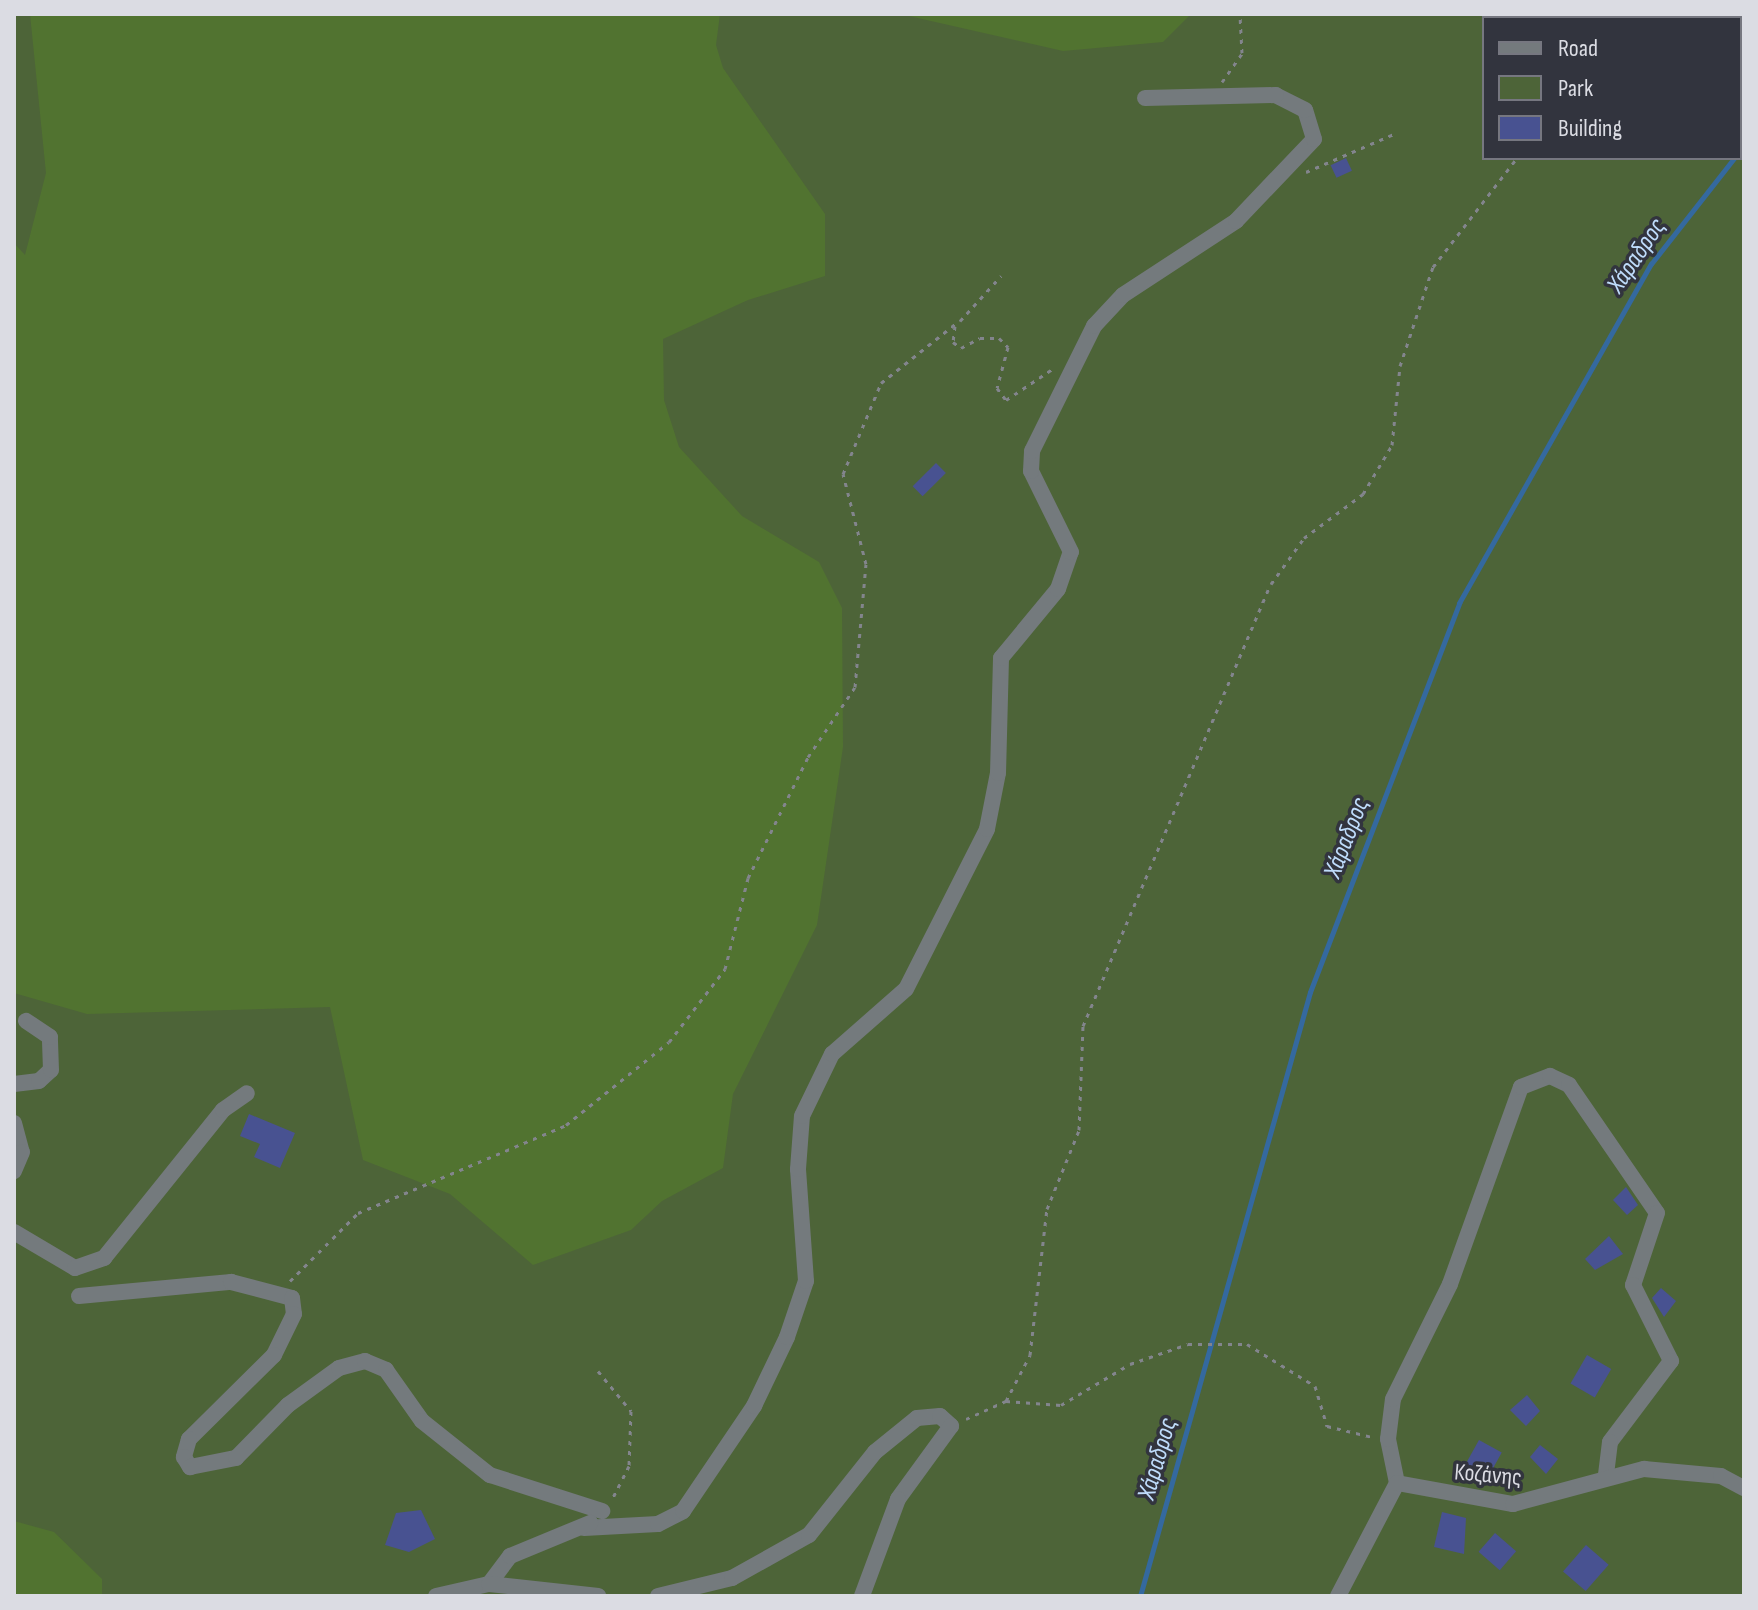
<!DOCTYPE html>
<html>
<head>
<meta charset="utf-8">
<style>
	body { margin:0 }
	#map { position:relative; width:1758px; height:1610px; overflow:hidden; background:#32343e; font-family:"Sofia Sans Condensed",sans-serif }
	div>[style] { position:absolute }
	[style*='--x'] { left:calc(var(--x)*1px); top:calc(var(--y)*1px); width:calc(var(--w)*1px); rotate:calc(var(--a)*1deg) }
	.green>* { inset:0; background:#4d6438 }
	.forest>* { inset:0; background:#517330 }
	.stream>* { height:5px; margin:-2.5px; padding:0 2.5px; transform-origin:2.5px; border-radius:2.5px; background:#34699f }
	.building>* { inset:0; background:#485291; transform-origin:0 0 }
	.path>* { height:3px; margin-top:-1.5px; transform-origin:0; background:repeating-linear-gradient(90deg,#83858d 0 4px,transparent 0 10px) }
	.minor>* { height:16px; margin:-8px; padding:0 8px; transform-origin:8px; border-radius:8px; background:#747a7d }
	span { translate:-50% -50%; white-space:nowrap; text-align:center; line-height:1.15; -webkit-text-stroke:7px #32343e; paint-order:stroke }
	.street-label { font-size:24px; color:#dbdce3 }
	.water-label { font-size:26px; color:#bfdcfb; font-style:italic }
	.frame { position:absolute; inset:0; border:16px solid #dbdce3; pointer-events:none }
	.legend { position:absolute; left:1482px; top:16px; width:260px; height:144px; box-sizing:border-box; background:#32343e; border:2px solid #767780; margin:0; padding:10px 14px; list-style:none; font-size:24px; color:#dbdce3 }
	.legend li { display:flex; align-items:center; gap:16px; height:40px }
	.legend b { width:40px; border:2px solid #767780 }
</style>
</head>
<body>
<div id="map">
	<div class="green">
		<i style="clip-path:polygon(evenodd,14px 14px,1744px 14px,1744px 1596px,14px 1596px,14px 14px,1484px 18px,1740px 18px,1740px 158px,1484px 158px,1484px 18px)"></i>
	</div>
	<div class="forest">
		<i style="clip-path:polygon(30px 14px,720px 14px,716px 45px,723px 68px,825px 214px,825px 276px,748px 300px,663px 339px,664px 400px,679px 447px,742px 516px,819px 562px,842px 608px,843px 747px,817px 925px,733px 1094px,723px 1168px,662px 1201px,631px 1230px,533px 1265px,450px 1194px,363px 1160px,330px 1007px,87px 1014px,14px 993px,14px 243px,25px 255px,46px 173px)"></i>
		<i style="clip-path:polygon(900px 14px,1191px 14px,1163px 42px,1063px 51px)"></i>
		<i style="clip-path:polygon(14px 1521px,54px 1532px,102px 1579px,102px 1596px,14px 1596px)"></i>
	</div>
	<div class="stream">
		<i style="--x:1740;--y:151;--w:6;--a:-51"></i>
		<i style="--x:1140;--y:1596;--w:627;--a:-74.28"></i>
		<i style="--x:1310;--y:992;--w:417;--a:-69"></i>
		<i style="--x:1459;--y:603;--w:390;--a:-60.5"></i>
		<i style="--x:1651;--y:264;--w:135;--a:-51.9"></i>
	</div>
	<div class="building">
		<i style="left:1346px;top:158px;width:14px;height:17px;rotate:65deg"></i>
		<i style="left:936px;top:463px;width:14px;height:33px;rotate:45deg"></i>
		<i style="clip-path:polygon(249px 1114px,295px 1133px,280px 1168px,254px 1157px,260px 1144px,240px 1136px)"></i>
		<i style="clip-path:polygon(1626px 1187px,1638px 1205px,1627px 1215px,1613px 1200px)"></i>
		<i style="clip-path:polygon(1609px 1236px,1623px 1254px,1595px 1270px,1585px 1259px)"></i>
		<i style="clip-path:polygon(1661px 1288px,1676px 1301px,1664px 1317px,1652px 1298px)"></i>
		<i style="left:1587px;top:1355px;width:28px;height:33px;rotate:30deg"></i>
		<i style="clip-path:polygon(1527px 1395px,1540px 1411px,1526px 1426px,1510px 1410px)"></i>
		<i style="left:1479px;top:1440px;width:26px;height:39px;rotate:29deg"></i>
		<i style="clip-path:polygon(1540px 1445px,1558px 1459px,1546px 1474px,1530px 1457px)"></i>
		<i style="clip-path:polygon(421px 1510px,435px 1539px,409px 1552px,385px 1545px,396px 1513px)"></i>
		<i style="clip-path:polygon(1442px 1512px,1466px 1518px,1464px 1554px,1434px 1547px)"></i>
		<i style="left:1495px;top:1533px;width:28px;height:25px;rotate:41deg"></i>
		<i style="left:1586px;top:1545px;width:30px;height:35px;rotate:41deg"></i>
	</div>
	<div class="path">
		<i style="--x:1637;--y:18;--w:6;--a:-45"></i>
		<i style="--x:1222;--y:82;--w:35;--a:-55"></i>
		<i style="--x:1242;--y:53;--w:39;--a:-93"></i>
		<i style="--x:1306;--y:172;--w:96;--a:-23.4"></i>
		<i style="--x:960;--y:321;--w:61;--a:-47.7"></i>
		<i style="--x:955;--y:326;--w:16;--a:97"></i>
		<i style="--x:953;--y:342;--w:10;--a:37"></i>
		<i style="--x:961;--y:348;--w:21;--a:-28"></i>
		<i style="--x:980;--y:338;--w:19;--a:0"></i>
		<i style="--x:999;--y:338;--w:13;--a:45"></i>
		<i style="--x:1008;--y:347;--w:42;--a:105"></i>
		<i style="--x:997;--y:388;--w:15;--a:53"></i>
		<i style="--x:1006;--y:400;--w:58;--a:-33.7"></i>
		<i style="--x:290;--y:1281;--w:96;--a:-45"></i>
		<i style="--x:358;--y:1213;--w:226;--a:-22.9"></i>
		<i style="--x:566;--y:1125;--w:132;--a:-38.9"></i>
		<i style="--x:669;--y:1042;--w:92;--a:-52.5"></i>
		<i style="--x:725;--y:969;--w:94;--a:-75.8"></i>
		<i style="--x:748;--y:878;--w:135;--a:-63.6"></i>
		<i style="--x:808;--y:757;--w:84;--a:-56.1"></i>
		<i style="--x:855;--y:687;--w:123;--a:-84.9"></i>
		<i style="--x:866;--y:564;--w:93;--a:-104.3"></i>
		<i style="--x:843;--y:474;--w:99;--a:-67.3"></i>
		<i style="--x:881;--y:383;--w:100;--a:-38.5"></i>
		<i style="--x:598;--y:1371;--w:52;--a:50.5"></i>
		<i style="--x:631;--y:1411;--w:55;--a:92.1"></i>
		<i style="--x:629;--y:1466;--w:37;--a:117"></i>
		<i style="--x:1006;--y:1401;--w:55;--a:4.2"></i>
		<i style="--x:1061;--y:1405;--w:80;--a:-30.7"></i>
		<i style="--x:1130;--y:1364;--w:61;--a:-19"></i>
		<i style="--x:1188;--y:1344;--w:59;--a:0"></i>
		<i style="--x:1247;--y:1344;--w:80;--a:31.7"></i>
		<i style="--x:1315;--y:1386;--w:42;--a:73.3"></i>
		<i style="--x:1327;--y:1426;--w:46;--a:13.7"></i>
		<i style="--x:966;--y:1419;--w:44;--a:-24.2"></i>
		<i style="--x:1006;--y:1401;--w:52;--a:-62.4"></i>
		<i style="--x:1030;--y:1355;--w:147;--a:-83.4"></i>
		<i style="--x:1047;--y:1209;--w:85;--a:-67.9"></i>
		<i style="--x:1079;--y:1130;--w:104;--a:-87.8"></i>
		<i style="--x:1083;--y:1026;--w:480;--a:-67"></i>
		<i style="--x:1271;--y:584;--w:57;--a:-54.3"></i>
		<i style="--x:1304;--y:538;--w:74;--a:-36.7"></i>
		<i style="--x:1363;--y:494;--w:57;--a:-59.4"></i>
		<i style="--x:1392;--y:445;--w:79;--a:-84.2"></i>
		<i style="--x:1400;--y:366;--w:104;--a:-71.6"></i>
		<i style="--x:1433;--y:267;--w:138;--a:-52.4"></i>
	</div>
	<div class="minor">
		<i style="--x:14;--y:1084;--w:25;--a:-7"></i>
		<i style="--x:39;--y:1081;--w:16;--a:-43"></i>
		<i style="--x:51;--y:1070;--w:33;--a:-92"></i>
		<i style="--x:50;--y:1037;--w:29;--a:-146"></i>
		<i style="--x:14;--y:1123;--w:30;--a:75"></i>
		<i style="--x:22;--y:1152;--w:21;--a:113"></i>
		<i style="--x:14;--y:1232;--w:71;--a:30.5"></i>
		<i style="--x:75;--y:1268;--w:31;--a:-19"></i>
		<i style="--x:104;--y:1258;--w:190;--a:-51.2"></i>
		<i style="--x:223;--y:1110;--w:29;--a:-35"></i>
		<i style="--x:79;--y:1296;--w:153;--a:-5.3"></i>
		<i style="--x:231;--y:1282;--w:63;--a:14.7"></i>
		<i style="--x:292;--y:1298;--w:16;--a:83"></i>
		<i style="--x:294;--y:1314;--w:46;--a:116"></i>
		<i style="--x:274;--y:1355;--w:120;--a:135.3"></i>
		<i style="--x:189;--y:1439;--w:19;--a:106"></i>
		<i style="--x:184;--y:1457;--w:12;--a:59"></i>
		<i style="--x:190;--y:1467;--w:47;--a:-11.1"></i>
		<i style="--x:236;--y:1458;--w:74;--a:-45.5"></i>
		<i style="--x:288;--y:1405;--w:63;--a:-36"></i>
		<i style="--x:339;--y:1368;--w:27;--a:-15"></i>
		<i style="--x:365;--y:1361;--w:23;--a:23"></i>
		<i style="--x:386;--y:1370;--w:62;--a:54.8"></i>
		<i style="--x:422;--y:1421;--w:87;--a:38.5"></i>
		<i style="--x:490;--y:1475;--w:118;--a:17.8"></i>
		<i style="--x:1397;--y:1483;--w:45;--a:-101.6"></i>
		<i style="--x:1388;--y:1439;--w:40;--a:-82.9"></i>
		<i style="--x:1393;--y:1399;--w:128;--a:-63.6"></i>
		<i style="--x:1450;--y:1284;--w:209;--a:-70.2"></i>
		<i style="--x:1521;--y:1087;--w:31;--a:-21"></i>
		<i style="--x:1550;--y:1076;--w:21;--a:25"></i>
		<i style="--x:1569;--y:1085;--w:155;--a:55.5"></i>
		<i style="--x:1657;--y:1213;--w:76;--a:108.4"></i>
		<i style="--x:1633;--y:1285;--w:85;--a:63.4"></i>
		<i style="--x:1671;--y:1361;--w:101;--a:127"></i>
		<i style="--x:1610;--y:1442;--w:33;--a:97"></i>
		<i style="--x:584;--y:1528;--w:74;--a:-3.1"></i>
		<i style="--x:658;--y:1524;--w:28;--a:-27"></i>
		<i style="--x:683;--y:1511;--w:127;--a:-55.9"></i>
		<i style="--x:754;--y:1406;--w:76;--a:-64.4"></i>
		<i style="--x:787;--y:1337;--w:59;--a:-71.3"></i>
		<i style="--x:806;--y:1281;--w:112;--a:-94.1"></i>
		<i style="--x:798;--y:1169;--w:53;--a:-85.7"></i>
		<i style="--x:802;--y:1116;--w:69;--a:-64.2"></i>
		<i style="--x:832;--y:1054;--w:98;--a:-41.3"></i>
		<i style="--x:906;--y:989;--w:179;--a:-63.1"></i>
		<i style="--x:987;--y:829;--w:57;--a:-78.9"></i>
		<i style="--x:998;--y:773;--w:115;--a:-88.5"></i>
		<i style="--x:1001;--y:658;--w:89;--a:-50.4"></i>
		<i style="--x:1058;--y:589;--w:39;--a:-71"></i>
		<i style="--x:1071;--y:552;--w:90;--a:-116.3"></i>
		<i style="--x:1031;--y:471;--w:20;--a:-87"></i>
		<i style="--x:1032;--y:451;--w:140;--a:-63.6"></i>
		<i style="--x:1094;--y:326;--w:42;--a:-46.9"></i>
		<i style="--x:1123;--y:295;--w:135;--a:-33.2"></i>
		<i style="--x:1236;--y:221;--w:113;--a:-46.4"></i>
		<i style="--x:1314;--y:139;--w:30;--a:-107"></i>
		<i style="--x:1305;--y:110;--w:33;--a:-153"></i>
		<i style="--x:1276;--y:95;--w:131;--a:178.7"></i>
		<i style="--x:489;--y:1584;--w:35;--a:-53"></i>
		<i style="--x:510;--y:1556;--w:87;--a:-22.4"></i>
		<i style="--x:436;--y:1596;--w:54;--a:-12.8"></i>
		<i style="--x:489;--y:1584;--w:110;--a:6.3"></i>
		<i style="--x:658;--y:1596;--w:76;--a:-13.7"></i>
		<i style="--x:732;--y:1578;--w:88;--a:-29.2"></i>
		<i style="--x:809;--y:1535;--w:106;--a:-51.5"></i>
		<i style="--x:875;--y:1452;--w:54;--a:-39"></i>
		<i style="--x:917;--y:1418;--w:23;--a:-5"></i>
		<i style="--x:940;--y:1416;--w:15;--a:42"></i>
		<i style="--x:951;--y:1426;--w:90;--a:126"></i>
		<i style="--x:898;--y:1499;--w:103;--a:110.4"></i>
		<i style="--x:1338;--y:1596;--w:127;--a:-62.4"></i>
		<i style="--x:1397;--y:1483;--w:118;--a:10.3"></i>
		<i style="--x:1513;--y:1504;--w:136;--a:-15"></i>
		<i style="--x:1644;--y:1469;--w:77;--a:5.2"></i>
		<i style="--x:1721;--y:1476;--w:26;--a:28"></i>
	</div>
	<div class="street-label">
		<span style="left:1488px;top:1475px;rotate:5deg">Κοζάνης</span>
	</div>
	<div class="water-label">
		<span style="left:1637px;top:256px;rotate:-56deg">Χάραδρος</span>
		<span style="left:1347px;top:838px;rotate:-69deg">Χάραδρος</span>
		<span style="left:1158px;top:1459px;rotate:-74deg">Χάραδρος</span>
	</div>
	<div class="frame"></div>
	<ul class="legend">
	<li><b style="height:10px;background:#747a7d"></b>Road</li>
	<li><b style="height:22px;background:#4d6438"></b>Park</li>
	<li><b style="height:22px;background:#485291"></b>Building</li>
	</ul>
</div>
</body>
</html>
